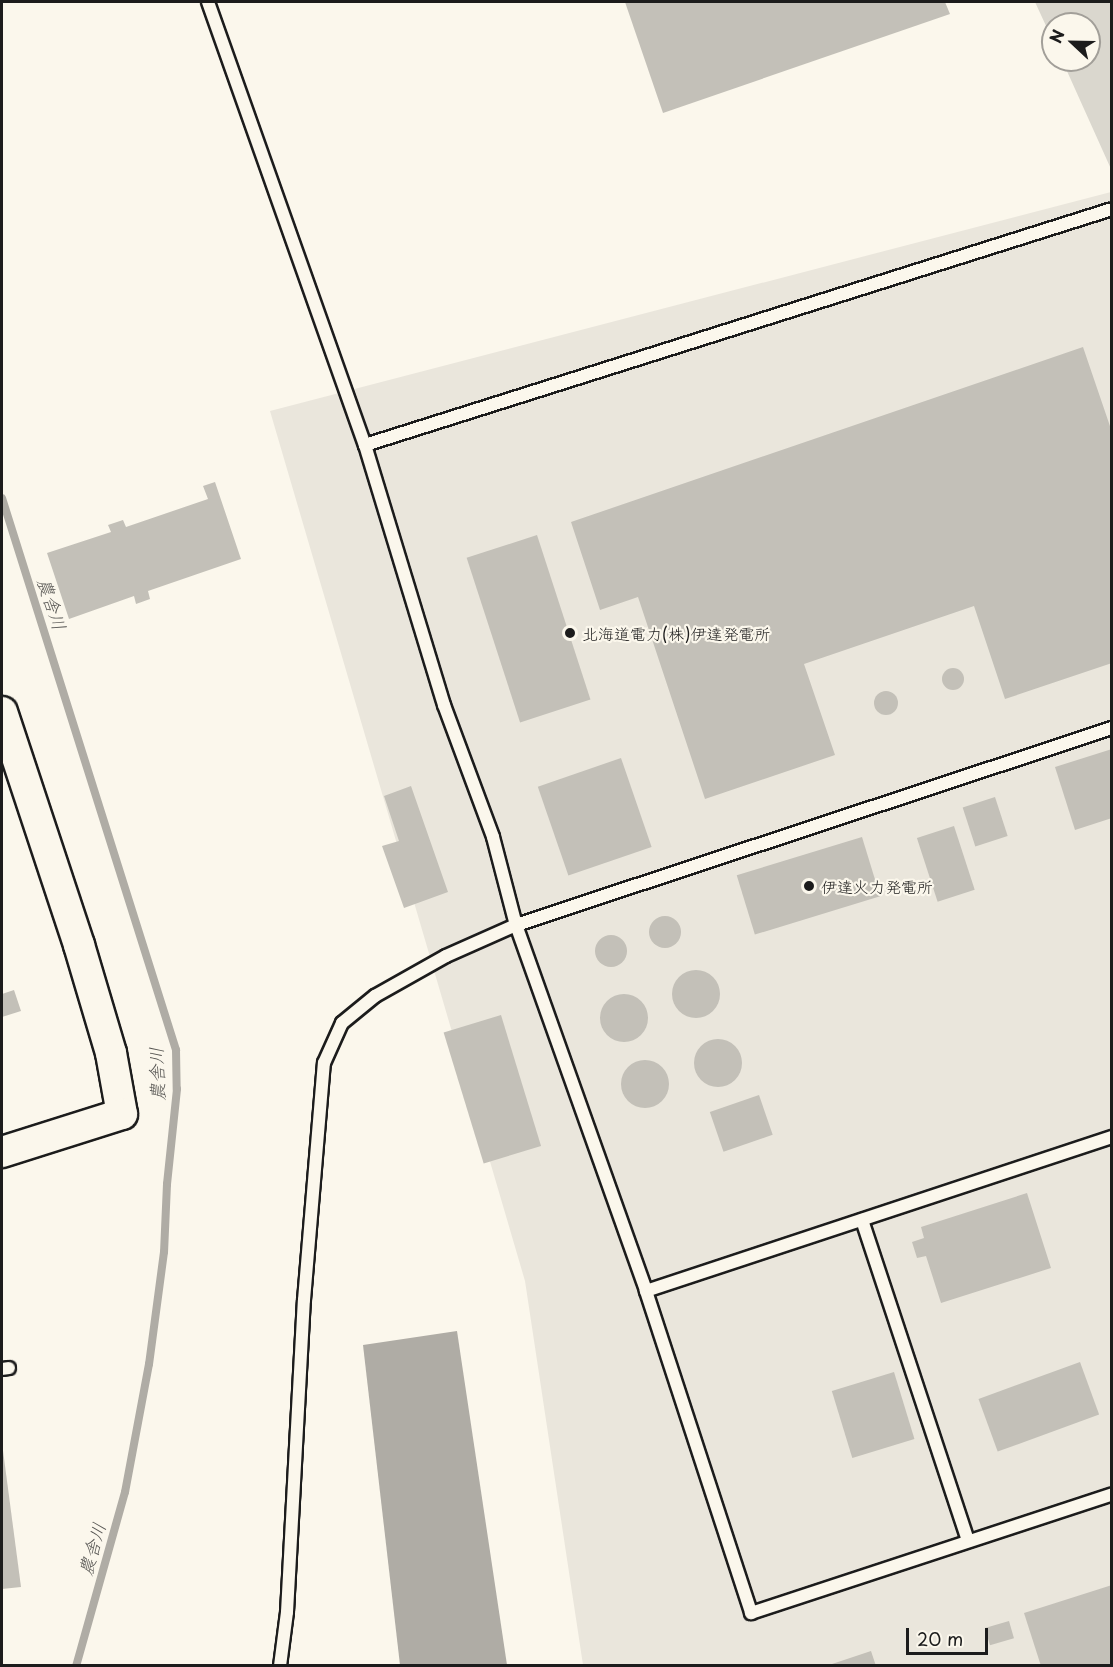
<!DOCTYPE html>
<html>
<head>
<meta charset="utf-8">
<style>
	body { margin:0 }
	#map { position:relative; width:1113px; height:1667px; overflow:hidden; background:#fbf7ec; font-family:"Playpen Sans","Klee One",sans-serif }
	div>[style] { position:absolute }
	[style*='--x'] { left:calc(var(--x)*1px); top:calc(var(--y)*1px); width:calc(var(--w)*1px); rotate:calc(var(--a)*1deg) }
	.built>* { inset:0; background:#eae6dc }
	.green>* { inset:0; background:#dad7ce }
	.water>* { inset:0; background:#afaca5 }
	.stream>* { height:8px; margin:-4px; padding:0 4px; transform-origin:4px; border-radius:4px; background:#afaca5 }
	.building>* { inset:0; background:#c3c0b8; transform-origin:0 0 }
	.round { border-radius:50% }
	.roads { filter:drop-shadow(2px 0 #1c1c1c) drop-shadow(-2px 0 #1c1c1c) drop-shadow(0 2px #1c1c1c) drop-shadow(0 -2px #1c1c1c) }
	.service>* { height:12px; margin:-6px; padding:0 6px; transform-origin:6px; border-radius:6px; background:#fbf7ec }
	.tertiary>* { height:30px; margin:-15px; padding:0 15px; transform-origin:15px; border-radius:15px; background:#fbf7ec }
	.dots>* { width:16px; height:16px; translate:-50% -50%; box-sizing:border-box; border:3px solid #fbf7ec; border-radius:50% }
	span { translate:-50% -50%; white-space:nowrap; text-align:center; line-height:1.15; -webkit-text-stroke:4.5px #fbf7ec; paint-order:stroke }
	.poi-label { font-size:16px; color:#1c1c1c }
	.left { translate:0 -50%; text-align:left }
	.water-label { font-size:18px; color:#575653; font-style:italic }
	.frame { position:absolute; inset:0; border:3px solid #1c1c1c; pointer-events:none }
	.north { position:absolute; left:1041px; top:12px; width:60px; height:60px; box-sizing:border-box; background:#fbf7ec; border:2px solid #a29f99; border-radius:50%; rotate:292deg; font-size:16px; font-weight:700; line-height:24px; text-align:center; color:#1c1c1c }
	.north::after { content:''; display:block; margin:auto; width:21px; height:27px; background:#1c1c1c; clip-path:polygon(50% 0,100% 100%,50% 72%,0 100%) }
	.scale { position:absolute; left:906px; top:1628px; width:82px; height:27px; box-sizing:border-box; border:3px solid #1c1c1c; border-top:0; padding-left:8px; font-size:18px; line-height:21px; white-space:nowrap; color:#1c1c1c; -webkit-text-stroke:4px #fbf7ec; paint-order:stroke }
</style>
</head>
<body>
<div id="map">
	<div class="built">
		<i style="clip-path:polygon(1111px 192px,1111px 1665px,583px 1665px,525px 1281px,270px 411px)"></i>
	</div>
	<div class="green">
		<i style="clip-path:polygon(1035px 2px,1111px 2px,1111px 169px,1062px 60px,1089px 60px,1089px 24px,1053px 24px,1053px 41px)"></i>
	</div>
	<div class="water">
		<i style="clip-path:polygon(457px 1331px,507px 1665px,400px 1665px,363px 1345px)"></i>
	</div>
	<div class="stream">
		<i style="--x:2;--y:498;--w:579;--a:72.5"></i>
		<i style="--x:176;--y:1050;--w:39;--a:89"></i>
		<i style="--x:177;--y:1089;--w:96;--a:96"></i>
		<i style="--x:167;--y:1184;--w:68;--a:92.5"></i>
		<i style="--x:164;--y:1252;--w:113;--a:97.6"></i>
		<i style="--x:149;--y:1364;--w:130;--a:100.6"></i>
		<i style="--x:125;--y:1492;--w:181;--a:105.7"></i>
	</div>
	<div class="building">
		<i style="clip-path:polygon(625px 2px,945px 2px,950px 14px,663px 113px)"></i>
		<i style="clip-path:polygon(1083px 347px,1112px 432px,1112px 663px,1005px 699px,974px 606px,804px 664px,835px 755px,705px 799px,638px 597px,600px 610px,571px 522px)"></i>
		<i style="clip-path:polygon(215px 482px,241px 559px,148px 591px,150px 599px,136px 604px,134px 596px,69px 619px,47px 553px,111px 532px,108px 525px,123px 520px,126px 527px,208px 499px,203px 486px)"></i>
		<i style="left:537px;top:535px;width:173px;height:74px;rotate:72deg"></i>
		<i class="round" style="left:942px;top:668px;width:22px;height:22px"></i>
		<i class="round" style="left:874px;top:691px;width:24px;height:24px"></i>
		<i style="clip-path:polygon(1112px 749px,1112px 818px,1075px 830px,1055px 767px)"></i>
		<i style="left:621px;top:758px;width:94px;height:88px;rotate:71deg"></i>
		<i style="clip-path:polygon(411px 786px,448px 892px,404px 908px,382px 846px,399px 841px,384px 796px)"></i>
		<i style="left:995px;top:797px;width:41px;height:34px;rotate:72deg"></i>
		<i style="left:954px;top:826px;width:67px;height:39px;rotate:72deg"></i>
		<i style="left:862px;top:837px;width:62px;height:131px;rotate:73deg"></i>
		<i class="round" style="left:649px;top:916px;width:32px;height:32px"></i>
		<i class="round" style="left:595px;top:935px;width:32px;height:32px"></i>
		<i class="round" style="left:672px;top:970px;width:48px;height:48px"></i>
		<i style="clip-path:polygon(14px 990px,21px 1011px,2px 1017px,2px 994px)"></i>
		<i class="round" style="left:600px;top:994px;width:48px;height:48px"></i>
		<i style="left:501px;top:1015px;width:137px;height:60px;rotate:73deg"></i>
		<i class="round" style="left:694px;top:1039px;width:48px;height:48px"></i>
		<i class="round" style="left:621px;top:1060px;width:48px;height:48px"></i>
		<i style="left:759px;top:1095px;width:42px;height:52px;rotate:71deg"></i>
		<i style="clip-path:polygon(1027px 1193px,1051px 1268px,941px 1303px,926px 1256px,917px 1258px,912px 1242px,924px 1238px,921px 1227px)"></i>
		<i style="left:1080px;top:1362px;width:56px;height:108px;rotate:70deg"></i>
		<i style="left:894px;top:1372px;width:70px;height:65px;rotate:73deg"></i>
		<i style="clip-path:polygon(2px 1443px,21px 1587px,2px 1589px)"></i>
		<i style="clip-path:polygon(1112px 1585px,1112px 1666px,1041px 1666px,1024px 1613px)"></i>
		<i style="left:1009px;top:1621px;width:18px;height:25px;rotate:74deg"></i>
		<i style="clip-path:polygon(871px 1651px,876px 1666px,829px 1666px,829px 1665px)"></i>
	</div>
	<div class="roads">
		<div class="service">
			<i style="--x:208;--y:2;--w:470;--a:70.5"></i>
			<i style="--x:365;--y:445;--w:272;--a:73.1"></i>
			<i style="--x:444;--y:705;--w:141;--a:69.6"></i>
			<i style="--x:493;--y:837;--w:91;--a:75.4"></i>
			<i style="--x:516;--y:925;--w:388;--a:70.4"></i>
			<i style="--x:646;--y:1291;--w:339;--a:71.9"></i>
			<i style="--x:751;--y:1613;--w:380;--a:-18.2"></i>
			<i style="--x:365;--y:445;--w:783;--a:-17.53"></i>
			<i style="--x:862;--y:1220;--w:338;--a:71.7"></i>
			<i style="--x:646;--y:1291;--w:491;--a:-18.3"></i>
			<i style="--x:2;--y:1369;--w:7;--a:-8"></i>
			<i style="--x:280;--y:1666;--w:54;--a:-82.6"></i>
			<i style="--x:287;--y:1612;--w:312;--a:-86.9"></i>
			<i style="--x:304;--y:1300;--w:238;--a:-85.2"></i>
			<i style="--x:324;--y:1063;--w:44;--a:-65.8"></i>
			<i style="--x:342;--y:1023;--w:43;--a:-39.3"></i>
			<i style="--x:375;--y:996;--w:81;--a:-29.4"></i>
			<i style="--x:446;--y:956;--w:77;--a:-23.9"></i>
			<i style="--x:516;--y:925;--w:628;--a:-18.29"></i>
		</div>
		<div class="tertiary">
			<i style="--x:2;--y:712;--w:245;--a:71.7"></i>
			<i style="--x:79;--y:945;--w:113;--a:73.5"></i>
			<i style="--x:111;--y:1053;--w:62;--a:79.8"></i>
			<i style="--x:122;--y:1114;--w:126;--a:162.4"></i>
		</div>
	</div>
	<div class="dots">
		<i style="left:570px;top:633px;background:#1c1c1c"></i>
		<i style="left:809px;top:886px;background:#1c1c1c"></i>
	</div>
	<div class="poi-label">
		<span class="left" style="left:582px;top:633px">北海道電力(株)伊達発電所</span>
		<span class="left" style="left:821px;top:886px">伊達火力発電所</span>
	</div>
	<div class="water-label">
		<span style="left:52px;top:604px;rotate:72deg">農舎川</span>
		<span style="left:157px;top:1074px;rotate:-92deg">農舎川</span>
		<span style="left:92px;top:1549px;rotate:-74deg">農舎川</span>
	</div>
	<div class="frame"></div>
	<div class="north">N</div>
	<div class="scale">20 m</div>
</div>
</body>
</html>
